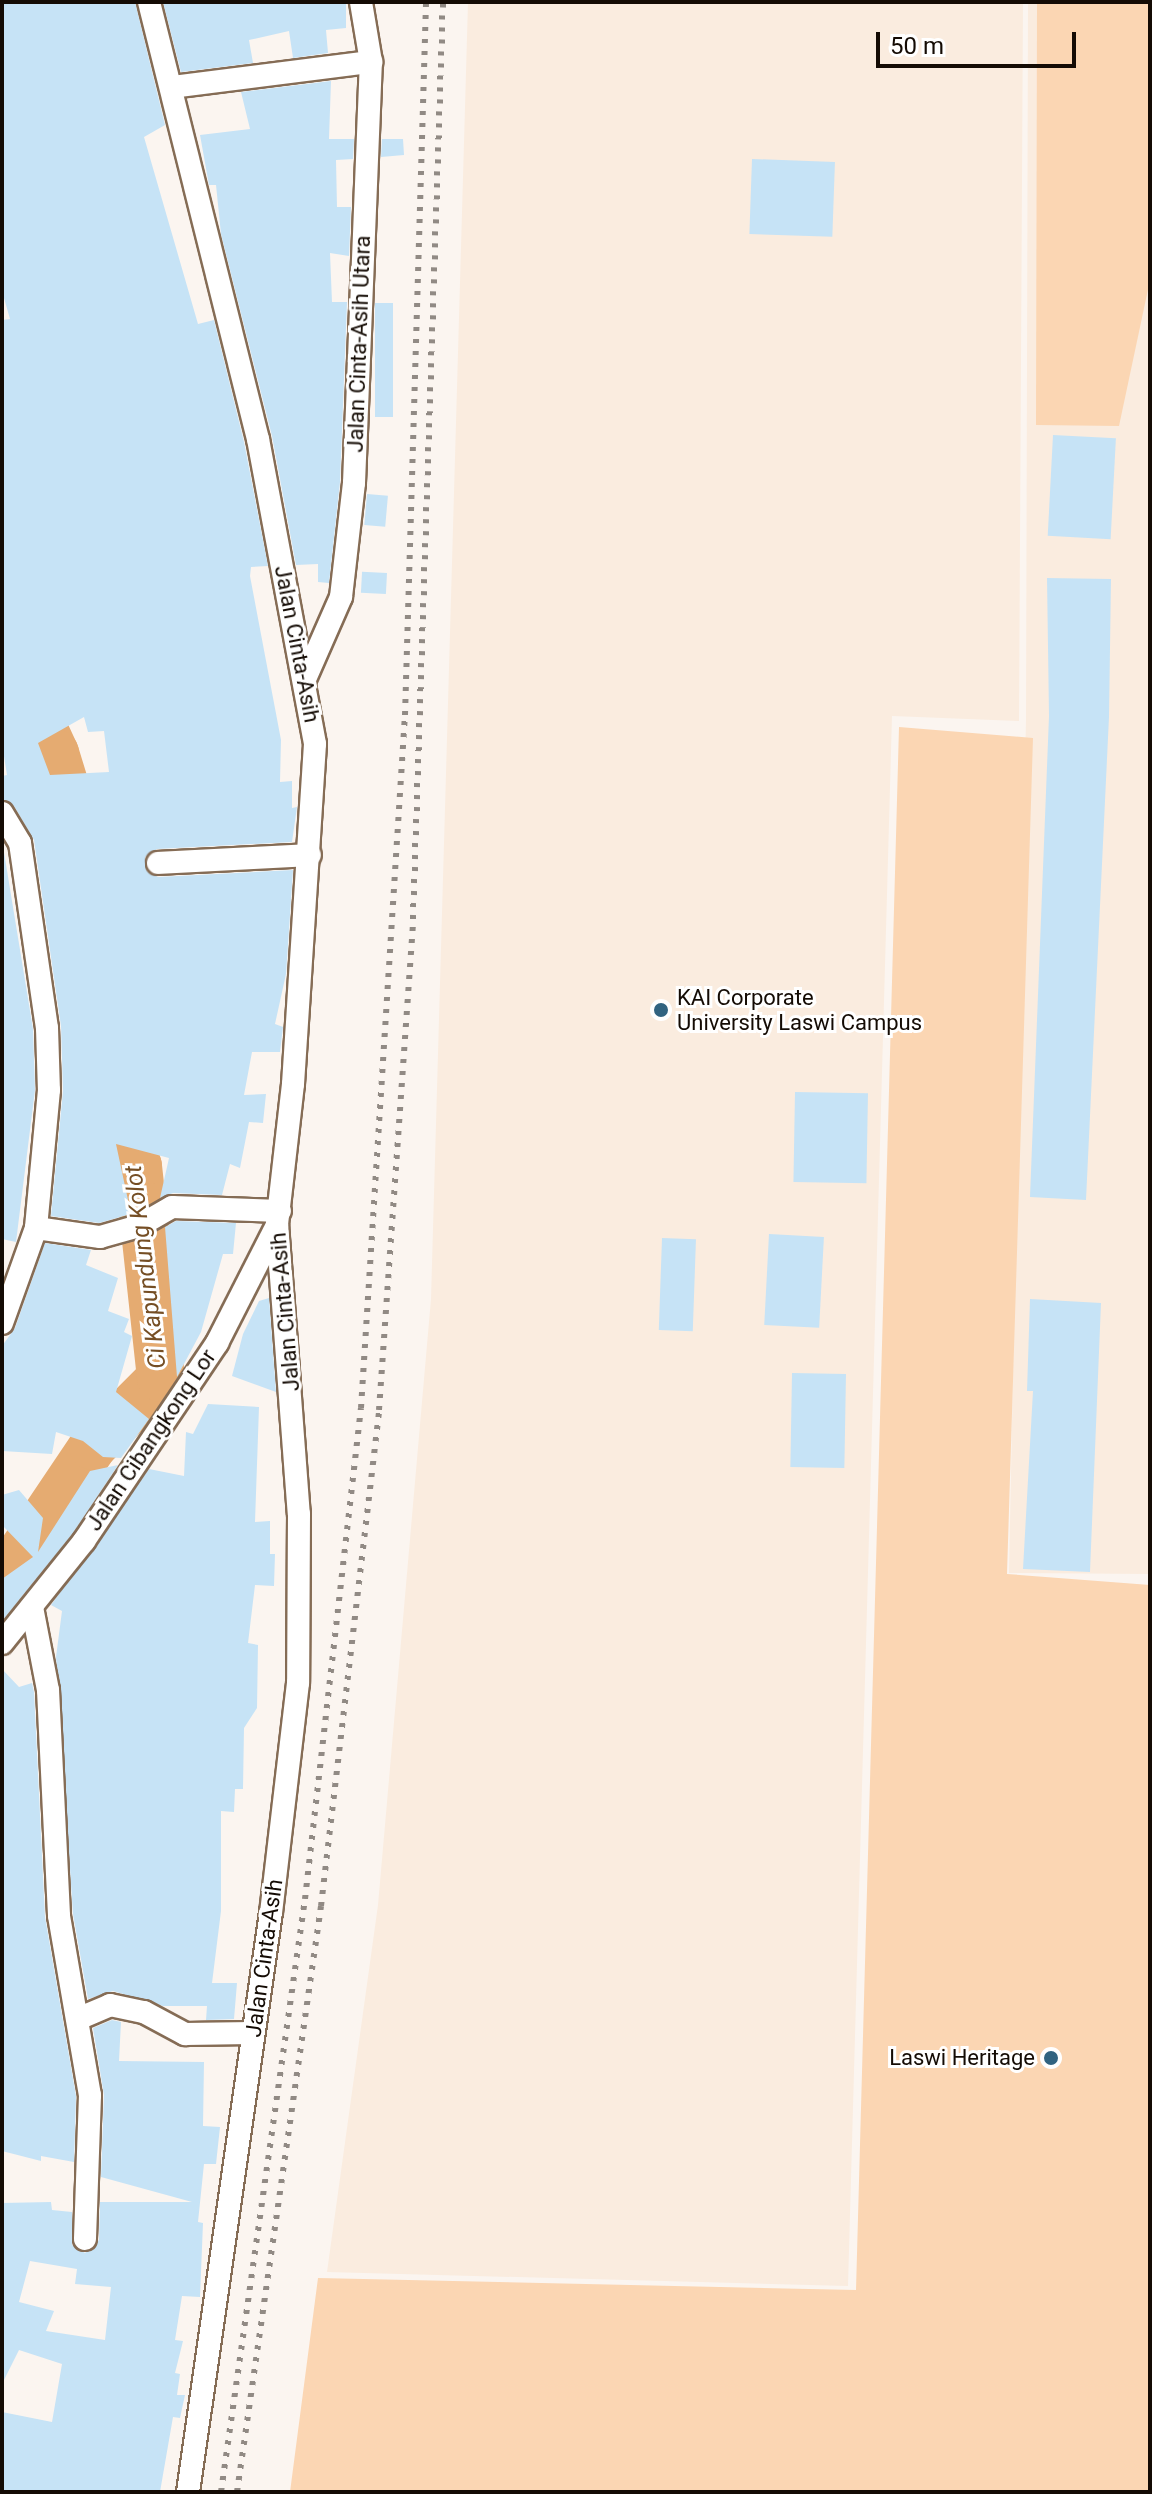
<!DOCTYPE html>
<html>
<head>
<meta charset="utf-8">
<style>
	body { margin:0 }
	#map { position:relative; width:1152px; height:2494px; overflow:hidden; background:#fbf5f0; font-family:Roboto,sans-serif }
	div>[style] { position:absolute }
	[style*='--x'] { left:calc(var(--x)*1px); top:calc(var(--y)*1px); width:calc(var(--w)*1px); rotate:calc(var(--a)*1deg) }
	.built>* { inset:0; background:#faecdf }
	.green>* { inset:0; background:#fbd6b3 }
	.river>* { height:48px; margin:-24px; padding:0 24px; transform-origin:24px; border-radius:24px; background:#e5ab71 }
	.building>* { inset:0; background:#c6e3f6; transform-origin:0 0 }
	.roads { filter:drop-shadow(2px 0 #856c55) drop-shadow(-2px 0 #856c55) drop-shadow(0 2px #856c55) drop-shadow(0 -2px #856c55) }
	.minor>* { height:22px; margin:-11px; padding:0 11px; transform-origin:11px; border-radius:11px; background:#fff }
	.rail>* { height:6px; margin-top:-3px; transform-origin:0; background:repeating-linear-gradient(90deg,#918a84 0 4px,transparent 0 12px) }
	.dots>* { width:22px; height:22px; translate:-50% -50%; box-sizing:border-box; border:4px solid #fff; border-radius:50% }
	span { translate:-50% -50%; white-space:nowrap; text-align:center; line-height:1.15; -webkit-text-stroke:6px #fff; paint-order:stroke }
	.street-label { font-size:22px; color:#140b04 }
	.poi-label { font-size:22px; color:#140b04 }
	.left { translate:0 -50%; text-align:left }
	.right { translate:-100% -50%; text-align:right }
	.water-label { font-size:24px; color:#754e24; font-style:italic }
	.frame { position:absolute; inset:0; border:4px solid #140b04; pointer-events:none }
	.scale { position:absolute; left:876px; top:32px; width:200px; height:36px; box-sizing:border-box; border:4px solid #140b04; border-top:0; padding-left:10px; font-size:24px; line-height:28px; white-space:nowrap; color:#140b04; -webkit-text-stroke:6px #fff; paint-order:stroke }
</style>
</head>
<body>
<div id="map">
	<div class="built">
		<i style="clip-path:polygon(468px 2px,1023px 2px,1019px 721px,892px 716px,848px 2286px,327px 2272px,378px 1905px,431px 1299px)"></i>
		<i style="clip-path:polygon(1028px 2px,1150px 2px,1150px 1574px,1009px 1573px,1026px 719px)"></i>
	</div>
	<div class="green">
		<i style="clip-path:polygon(1037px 2px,1150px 2px,1150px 280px,1119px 426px,1036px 425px)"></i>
		<i style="clip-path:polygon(899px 727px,1033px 738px,1007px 1574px,1150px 1585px,1150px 2492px,290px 2492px,318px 2278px,856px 2290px)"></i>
	</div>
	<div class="river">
		<i style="--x:2;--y:639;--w:126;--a:65.1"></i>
		<i style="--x:55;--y:753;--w:89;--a:73"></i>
		<i style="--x:2;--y:1572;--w:16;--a:-38"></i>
		<i style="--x:15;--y:1562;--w:140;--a:-56.1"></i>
		<i style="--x:93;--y:1446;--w:96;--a:-45"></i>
		<i style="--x:161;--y:1378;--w:213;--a:-96.2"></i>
		<i style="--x:138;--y:1166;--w:86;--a:-111.2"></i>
	</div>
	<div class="building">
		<i style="clip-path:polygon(evenodd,2px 2px,135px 2px,165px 125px,144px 137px,198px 324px,214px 320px,244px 442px,268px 566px,251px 567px,250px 576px,281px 740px,280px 782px,292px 781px,292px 808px,297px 807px,292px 842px,157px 849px,145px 857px,147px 871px,158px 877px,293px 870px,286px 974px,275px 1024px,283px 1027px,280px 1052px,252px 1052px,244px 1095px,266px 1094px,263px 1123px,249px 1122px,240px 1168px,230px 1164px,222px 1195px,173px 1193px,160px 1198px,169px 1158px,116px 1144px,131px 1214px,99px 1223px,51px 1216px,63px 1091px,61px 1026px,34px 840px,14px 806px,2px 799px,2px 776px,7px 775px,2px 744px,2px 320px,10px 319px,2px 291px,2px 2px,84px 717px,88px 732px,104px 731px,109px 772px,50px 775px,38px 743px,84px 717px)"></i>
		<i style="clip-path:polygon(163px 2px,346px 2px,346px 28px,326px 30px,328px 53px,293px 58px,289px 31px,249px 40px,253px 63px,181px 72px)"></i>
		<i style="clip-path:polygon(331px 81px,329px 139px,354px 139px,353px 159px,336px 160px,337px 207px,351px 207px,349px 256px,330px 253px,332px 302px,347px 302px,340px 482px,329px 583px,318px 582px,318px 564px,296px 565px,272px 436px,221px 234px,216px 185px,209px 185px,200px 135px,250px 129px,241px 92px)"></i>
		<i style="clip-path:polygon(382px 139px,403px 139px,404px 155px,381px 157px)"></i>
		<i style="left:752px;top:159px;width:83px;height:75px;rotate:2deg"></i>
		<i style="left:375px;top:303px;width:18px;height:114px"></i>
		<i style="left:1053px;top:435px;width:63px;height:101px;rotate:3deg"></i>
		<i style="left:367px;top:494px;width:21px;height:31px;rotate:5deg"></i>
		<i style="left:387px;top:573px;width:21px;height:25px;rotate:93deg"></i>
		<i style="clip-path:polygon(1047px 578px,1111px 579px,1109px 717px,1086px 1200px,1030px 1197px,1049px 716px)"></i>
		<i style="clip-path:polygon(2px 840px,33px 1029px,35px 1090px,16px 1242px,2px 1239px)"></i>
		<i style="left:795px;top:1092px;width:73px;height:90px;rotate:1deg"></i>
		<i style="clip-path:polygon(176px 1221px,236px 1223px,233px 1254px,223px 1254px,201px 1332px,177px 1377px,165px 1227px)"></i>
		<i style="left:769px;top:1234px;width:55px;height:91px;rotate:3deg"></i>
		<i style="left:662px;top:1238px;width:34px;height:92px;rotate:2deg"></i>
		<i style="clip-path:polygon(45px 1243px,91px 1250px,86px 1265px,118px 1278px,108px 1311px,129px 1319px,124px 1332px,132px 1336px,116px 1392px,149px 1419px,121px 1458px,103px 1457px,83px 1441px,56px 1432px,52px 1454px,2px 1451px,2px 1346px,15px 1328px)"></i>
		<i style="clip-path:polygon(269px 1298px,276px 1392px,232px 1376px,243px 1334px,259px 1301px)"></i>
		<i style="clip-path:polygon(1030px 1299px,1101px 1303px,1090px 1572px,1023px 1569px,1033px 1391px,1027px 1391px)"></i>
		<i style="left:792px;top:1373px;width:54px;height:94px;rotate:1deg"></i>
		<i style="clip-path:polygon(208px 1404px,259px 1407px,255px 1522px,270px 1521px,270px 1554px,275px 1554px,274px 1586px,255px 1585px,248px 1643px,258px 1645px,257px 1708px,244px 1728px,243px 1789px,235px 1789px,234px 1812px,221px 1811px,221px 1911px,212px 1983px,237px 1983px,234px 2019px,206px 2020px,207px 2006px,163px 2006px,113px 1991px,88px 1999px,73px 1914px,56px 1657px,62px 1611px,51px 1605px,149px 1469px,184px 1476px,186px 1432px,193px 1434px)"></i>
		<i style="clip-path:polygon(118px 1465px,73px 1533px,2px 1621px,2px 1579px,33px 1557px,2px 1525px,2px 1495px,19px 1490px,43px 1518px,38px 1552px,90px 1471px)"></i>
		<i style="clip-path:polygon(2px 1669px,19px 1687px,32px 1683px,34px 1692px,45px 1917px,76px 2096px,74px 2162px,41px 2156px,41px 2161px,2px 2151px)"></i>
		<i style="clip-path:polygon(evenodd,112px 2020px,121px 2022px,119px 2061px,204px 2062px,203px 2126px,220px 2127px,216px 2164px,204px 2164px,198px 2222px,203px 2223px,200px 2297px,182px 2296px,175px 2340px,183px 2341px,175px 2373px,180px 2374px,177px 2395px,185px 2395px,180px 2418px,173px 2417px,160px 2492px,2px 2492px,2px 2412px,52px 2422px,62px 2364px,19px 2350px,2px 2384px,2px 2203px,51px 2202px,52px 2210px,72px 2212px,72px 2245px,85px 2253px,99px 2240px,100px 2202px,192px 2202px,101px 2177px,104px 2095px,93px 2028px,112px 2020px,30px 2261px,77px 2269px,75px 2284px,111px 2287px,105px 2340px,46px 2331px,54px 2311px,19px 2302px,30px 2261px)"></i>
	</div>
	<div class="roads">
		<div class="minor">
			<i style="--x:149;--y:2;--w:450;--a:76"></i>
			<i style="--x:258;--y:439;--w:310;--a:79.4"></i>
			<i style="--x:315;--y:744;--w:341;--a:93.7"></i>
			<i style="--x:293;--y:1084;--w:141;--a:96.5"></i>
			<i style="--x:277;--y:1224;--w:291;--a:85.7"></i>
			<i style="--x:299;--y:1514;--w:169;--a:90.3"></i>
			<i style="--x:298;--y:1683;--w:231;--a:96.7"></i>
			<i style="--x:271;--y:1912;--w:586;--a:98.14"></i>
			<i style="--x:172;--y:87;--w:201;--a:-7.2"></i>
			<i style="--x:305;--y:679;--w:90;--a:-66.3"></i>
			<i style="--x:341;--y:597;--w:115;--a:-83.5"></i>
			<i style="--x:354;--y:483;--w:421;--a:-87.7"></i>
			<i style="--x:371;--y:62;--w:61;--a:-99.5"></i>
			<i style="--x:2;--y:813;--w:35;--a:59"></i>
			<i style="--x:20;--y:843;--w:187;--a:81.7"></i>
			<i style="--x:47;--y:1028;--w:62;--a:88.2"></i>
			<i style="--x:49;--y:1090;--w:139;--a:95.4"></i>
			<i style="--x:36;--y:1228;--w:101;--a:109.7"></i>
			<i style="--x:158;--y:863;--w:152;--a:-3"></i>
			<i style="--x:36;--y:1228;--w:65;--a:8"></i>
			<i style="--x:100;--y:1237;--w:41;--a:-15.8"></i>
			<i style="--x:139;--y:1226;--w:38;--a:-30"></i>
			<i style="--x:172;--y:1207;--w:108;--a:2.1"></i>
			<i style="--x:32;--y:1607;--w:85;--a:79.1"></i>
			<i style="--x:48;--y:1690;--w:226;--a:87.2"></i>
			<i style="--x:59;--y:1916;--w:182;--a:80.2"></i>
			<i style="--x:90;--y:2095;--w:144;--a:92"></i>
			<i style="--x:2;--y:1643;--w:131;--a:-51.2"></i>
			<i style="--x:84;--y:1541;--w:239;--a:-56.1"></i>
			<i style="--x:217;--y:1343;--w:132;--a:-63"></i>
			<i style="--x:80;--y:2018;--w:33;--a:-23"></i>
			<i style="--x:110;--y:2005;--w:35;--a:12"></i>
			<i style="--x:144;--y:2012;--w:47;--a:28.2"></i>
			<i style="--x:185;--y:2034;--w:67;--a:-0.9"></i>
		</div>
	</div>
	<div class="rail">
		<i style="--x:221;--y:2492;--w:599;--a:-81.94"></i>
		<i style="--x:305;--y:1899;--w:494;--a:-83.5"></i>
		<i style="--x:361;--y:1408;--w:694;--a:-86.37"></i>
		<i style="--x:405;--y:715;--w:713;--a:-88.31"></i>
		<i style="--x:237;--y:2492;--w:592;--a:-81.84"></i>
		<i style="--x:321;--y:1906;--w:499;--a:-83.3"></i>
		<i style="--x:379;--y:1410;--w:492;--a:-86"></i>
		<i style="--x:413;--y:919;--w:917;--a:-88.13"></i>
	</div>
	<div class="dots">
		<i style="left:661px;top:1010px;background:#316380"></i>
		<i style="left:1051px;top:2058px;background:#316380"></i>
	</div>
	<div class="street-label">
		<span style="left:359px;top:344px;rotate:-88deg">Jalan Cinta-Asih Utara</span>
		<span style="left:297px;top:644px;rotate:79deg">Jalan Cinta-Asih</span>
		<span style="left:285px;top:1312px;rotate:-95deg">Jalan Cinta-Asih</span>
		<span style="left:151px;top:1440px;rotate:-56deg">Jalan Cibangkong Lor</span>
		<span style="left:264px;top:1958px;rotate:-82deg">Jalan Cinta-Asih</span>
	</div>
	<div class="poi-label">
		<span class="left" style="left:677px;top:1010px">KAI Corporate<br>University Laswi Campus</span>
		<span class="right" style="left:1035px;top:2058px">Laswi Heritage</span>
	</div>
	<div class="water-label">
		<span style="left:146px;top:1267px;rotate:-97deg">Ci Kapundung Kolot</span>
	</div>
	<div class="frame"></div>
	<div class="scale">50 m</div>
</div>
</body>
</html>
